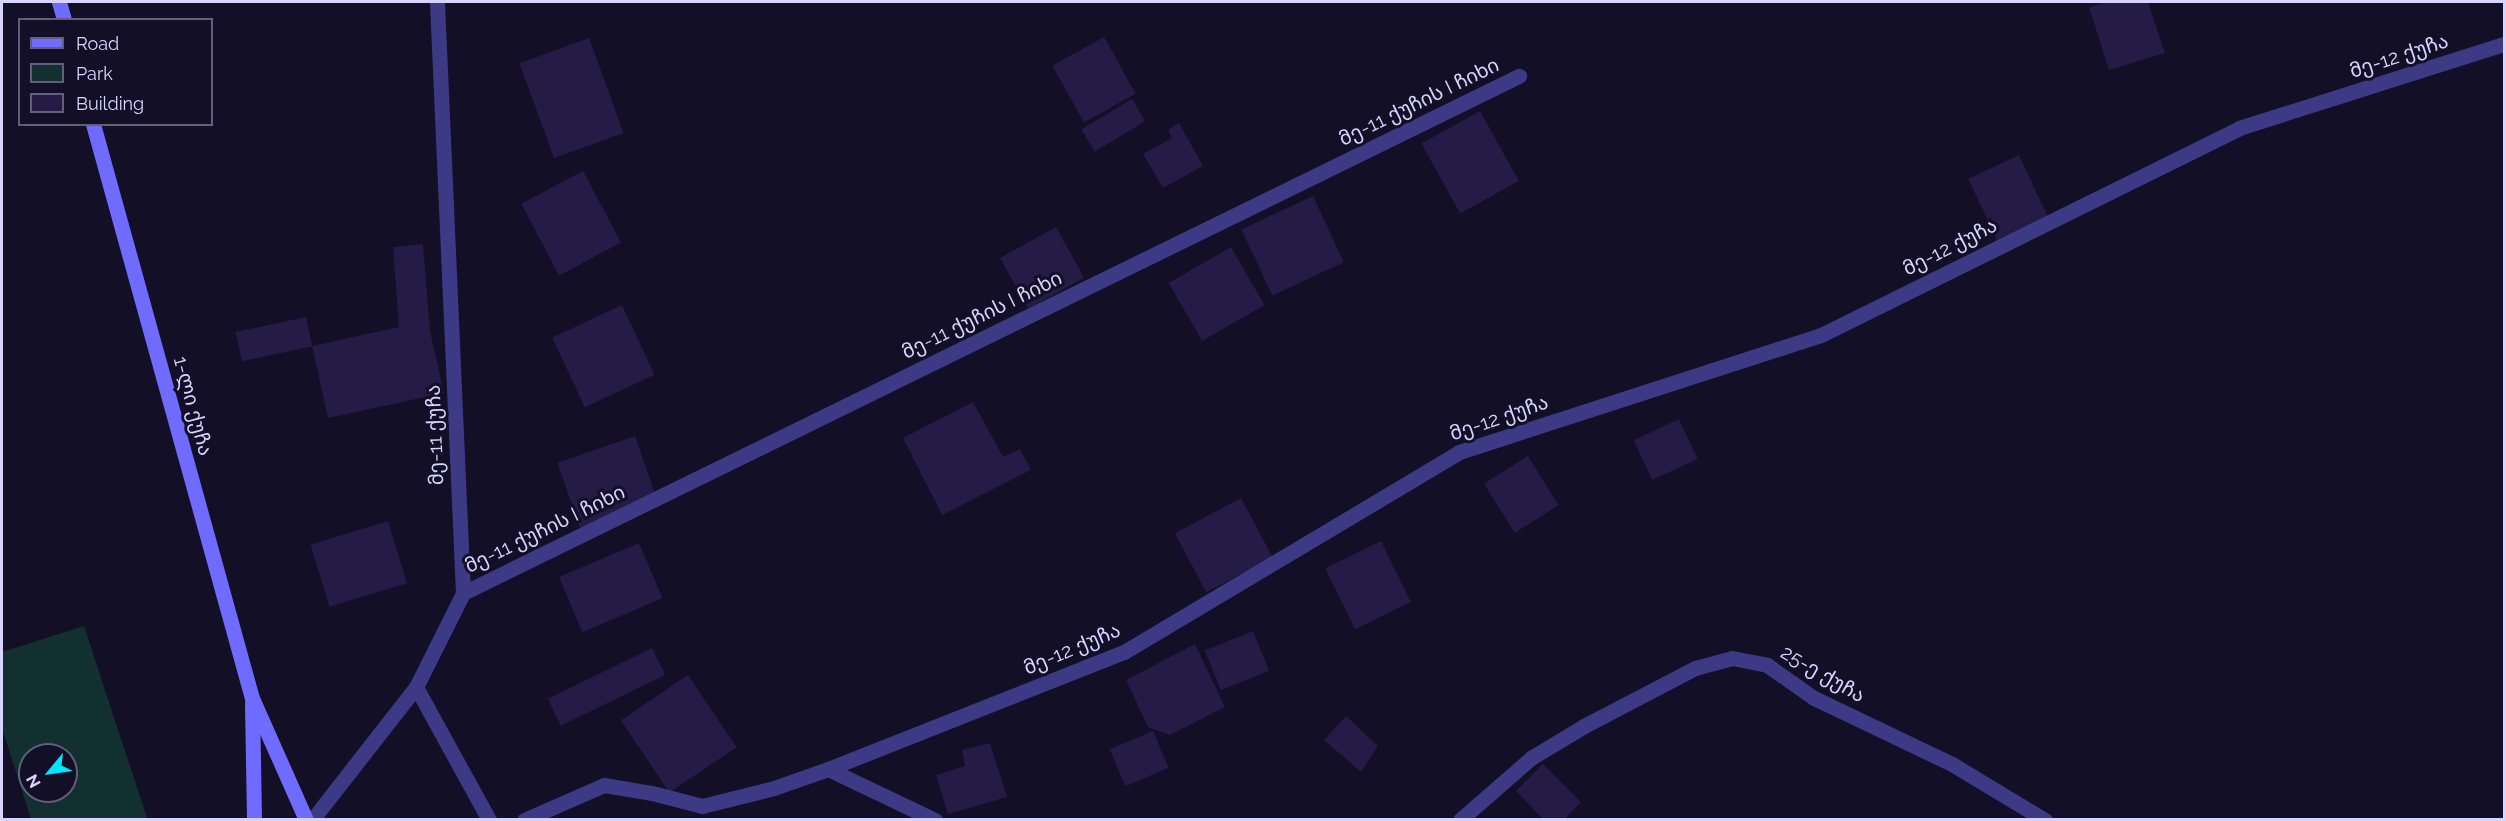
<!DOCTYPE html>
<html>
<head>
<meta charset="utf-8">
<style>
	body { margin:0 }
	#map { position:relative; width:2506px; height:821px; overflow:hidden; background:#130f26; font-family:Raleway,"Noto Sans Georgian",sans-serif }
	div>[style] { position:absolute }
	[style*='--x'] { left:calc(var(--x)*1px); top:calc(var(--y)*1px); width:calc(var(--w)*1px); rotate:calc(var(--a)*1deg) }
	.green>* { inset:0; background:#12302f }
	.building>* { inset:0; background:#241b47; transform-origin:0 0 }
	.minor>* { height:15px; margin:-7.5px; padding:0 7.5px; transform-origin:7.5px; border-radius:7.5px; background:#3d3a85 }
	.secondary>* { height:15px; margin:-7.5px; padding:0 7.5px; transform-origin:7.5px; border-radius:7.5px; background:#6f6bff }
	span { translate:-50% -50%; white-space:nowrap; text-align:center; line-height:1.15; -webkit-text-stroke:6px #130f26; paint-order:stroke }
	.street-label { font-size:20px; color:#d9d4ff }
	.frame { position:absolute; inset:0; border:3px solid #d9d4ff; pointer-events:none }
	.legend { position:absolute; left:18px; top:18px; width:195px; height:108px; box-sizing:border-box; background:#130f26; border:2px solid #625e7d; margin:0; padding:8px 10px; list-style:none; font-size:18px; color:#d9d4ff }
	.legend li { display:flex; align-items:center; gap:12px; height:30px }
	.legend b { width:30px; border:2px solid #625e7d }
	.north { position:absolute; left:18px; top:743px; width:60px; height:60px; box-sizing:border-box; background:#130f26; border:2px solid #625e7d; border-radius:50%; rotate:241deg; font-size:16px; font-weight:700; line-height:24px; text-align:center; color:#d9d4ff }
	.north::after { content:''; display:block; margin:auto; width:21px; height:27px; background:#00e5ff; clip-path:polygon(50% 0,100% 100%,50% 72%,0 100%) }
</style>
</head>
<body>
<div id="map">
	<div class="green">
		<i style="clip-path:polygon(evenodd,84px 626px,147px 818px,141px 819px,31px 819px,2px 728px,2px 652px,84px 626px,30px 755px,66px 755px,66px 791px,30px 791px,30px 755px)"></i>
	</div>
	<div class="building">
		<i style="clip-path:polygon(2107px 2px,2148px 2px,2165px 53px,2109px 70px,2089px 7px)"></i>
		<i style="left:1104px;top:37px;width:65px;height:59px;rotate:61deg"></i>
		<i style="left:589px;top:38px;width:101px;height:74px;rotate:70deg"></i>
		<i style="left:1132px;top:99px;width:26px;height:59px;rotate:59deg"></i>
		<i style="left:1480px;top:111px;width:80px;height:67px;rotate:61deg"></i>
		<i style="clip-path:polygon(1179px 123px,1203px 166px,1163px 188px,1143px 154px,1172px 138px,1168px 130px)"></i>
		<i style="left:2019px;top:155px;width:72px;height:56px;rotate:65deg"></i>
		<i style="left:583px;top:171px;width:81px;height:70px;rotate:62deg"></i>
		<i style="left:1313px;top:196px;width:73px;height:79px;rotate:65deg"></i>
		<i style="left:1056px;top:227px;width:58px;height:64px;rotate:61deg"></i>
		<i style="clip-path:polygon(423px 244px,430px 331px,444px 393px,328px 418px,312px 346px,399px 327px,393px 247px)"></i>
		<i style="left:1231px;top:247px;width:67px;height:72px;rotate:60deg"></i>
		<i style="left:622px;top:305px;width:77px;height:77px;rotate:65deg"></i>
		<i style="left:306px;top:317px;width:30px;height:72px;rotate:78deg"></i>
		<i style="clip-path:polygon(973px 402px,1003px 457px,1020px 449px,1031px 470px,942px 515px,903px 438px)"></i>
		<i style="left:1679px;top:419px;width:44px;height:50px;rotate:65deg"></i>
		<i style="left:635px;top:436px;width:69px;height:82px;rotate:71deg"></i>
		<i style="left:1528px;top:456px;width:58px;height:52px;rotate:58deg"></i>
		<i style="left:1241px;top:498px;width:67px;height:75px;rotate:62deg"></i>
		<i style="left:388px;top:521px;width:65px;height:81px;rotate:73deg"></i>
		<i style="left:1381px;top:541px;width:68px;height:62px;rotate:64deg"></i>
		<i style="left:639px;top:543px;width:60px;height:87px;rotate:67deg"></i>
		<i style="left:1253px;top:631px;width:43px;height:52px;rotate:68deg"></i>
		<i style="clip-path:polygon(1195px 644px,1225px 707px,1170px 735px,1148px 727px,1126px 680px)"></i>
		<i style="left:652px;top:648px;width:30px;height:116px;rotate:64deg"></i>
		<i style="left:688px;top:675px;width:87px;height:81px;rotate:56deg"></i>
		<i style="clip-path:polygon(1346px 716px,1378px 746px,1361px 772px,1324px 740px)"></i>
		<i style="left:1153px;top:731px;width:40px;height:47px;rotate:67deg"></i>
		<i style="clip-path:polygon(990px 743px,1007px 797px,948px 814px,936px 775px,965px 766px,962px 750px)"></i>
		<i style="clip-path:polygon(1543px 764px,1581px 802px,1564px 820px,1544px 820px,1516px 791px)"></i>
	</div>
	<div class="minor">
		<i style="--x:463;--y:593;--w:1176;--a:-26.09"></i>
		<i style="--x:416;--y:687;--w:152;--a:61.2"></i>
		<i style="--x:828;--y:769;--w:119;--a:25.5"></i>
		<i style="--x:312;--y:820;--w:169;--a:-52"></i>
		<i style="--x:416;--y:687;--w:105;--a:-63.4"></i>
		<i style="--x:463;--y:593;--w:592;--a:-92.52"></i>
		<i style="--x:524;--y:820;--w:87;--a:-23.6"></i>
		<i style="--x:604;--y:785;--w:49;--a:9.5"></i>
		<i style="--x:652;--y:793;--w:52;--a:14.6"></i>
		<i style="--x:702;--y:806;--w:74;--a:-14"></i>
		<i style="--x:774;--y:788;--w:57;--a:-19.4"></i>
		<i style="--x:828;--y:769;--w:318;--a:-21.6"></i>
		<i style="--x:1124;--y:652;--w:390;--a:-30.8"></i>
		<i style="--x:1459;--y:452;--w:380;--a:-17.9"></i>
		<i style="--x:1821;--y:335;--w:466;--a:-26.3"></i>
		<i style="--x:2239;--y:128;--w:278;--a:-17.6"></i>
		<i style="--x:1460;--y:820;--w:94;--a:-41.1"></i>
		<i style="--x:1531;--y:758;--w:62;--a:-31.1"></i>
		<i style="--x:1584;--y:726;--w:125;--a:-27.6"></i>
		<i style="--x:1695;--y:668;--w:38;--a:-15"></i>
		<i style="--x:1732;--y:658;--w:36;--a:11"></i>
		<i style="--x:1767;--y:665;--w:57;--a:35.1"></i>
		<i style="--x:1814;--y:698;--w:153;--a:25.6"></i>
		<i style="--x:1952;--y:764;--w:109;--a:31.1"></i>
	</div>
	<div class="secondary">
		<i style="--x:59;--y:2;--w:19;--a:74"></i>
		<i style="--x:93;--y:124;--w:596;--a:74.52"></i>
		<i style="--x:252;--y:698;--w:133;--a:66.1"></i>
		<i style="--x:252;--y:704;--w:116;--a:89"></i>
	</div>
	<div class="street-label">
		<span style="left:2399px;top:56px;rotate:-18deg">მე-12 ქუჩა</span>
		<span style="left:1419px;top:102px;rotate:-26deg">მე-11 ქუჩის I ჩიხი</span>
		<span style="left:1950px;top:247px;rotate:-27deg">მე-12 ქუჩა</span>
		<span style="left:982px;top:315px;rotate:-26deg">მე-11 ქუჩის I ჩიხი</span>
		<span style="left:193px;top:406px;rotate:75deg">1-ლი ქუჩა</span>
		<span style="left:1499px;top:418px;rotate:-19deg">მე-12 ქუჩა</span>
		<span style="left:435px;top:435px;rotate:-92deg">მე-11 ქუჩა</span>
		<span style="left:545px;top:529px;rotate:-26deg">მე-11 ქუჩის I ჩიხი</span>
		<span style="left:1072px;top:649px;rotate:-23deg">მე-12 ქუჩა</span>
		<span style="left:1823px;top:674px;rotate:30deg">25-ე ქუჩა</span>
	</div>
	<div class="frame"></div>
	<ul class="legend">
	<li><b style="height:8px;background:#6f6bff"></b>Road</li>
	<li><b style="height:16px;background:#12302f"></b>Park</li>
	<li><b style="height:16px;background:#241b47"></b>Building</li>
	</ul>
	<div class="north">N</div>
</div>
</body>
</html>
